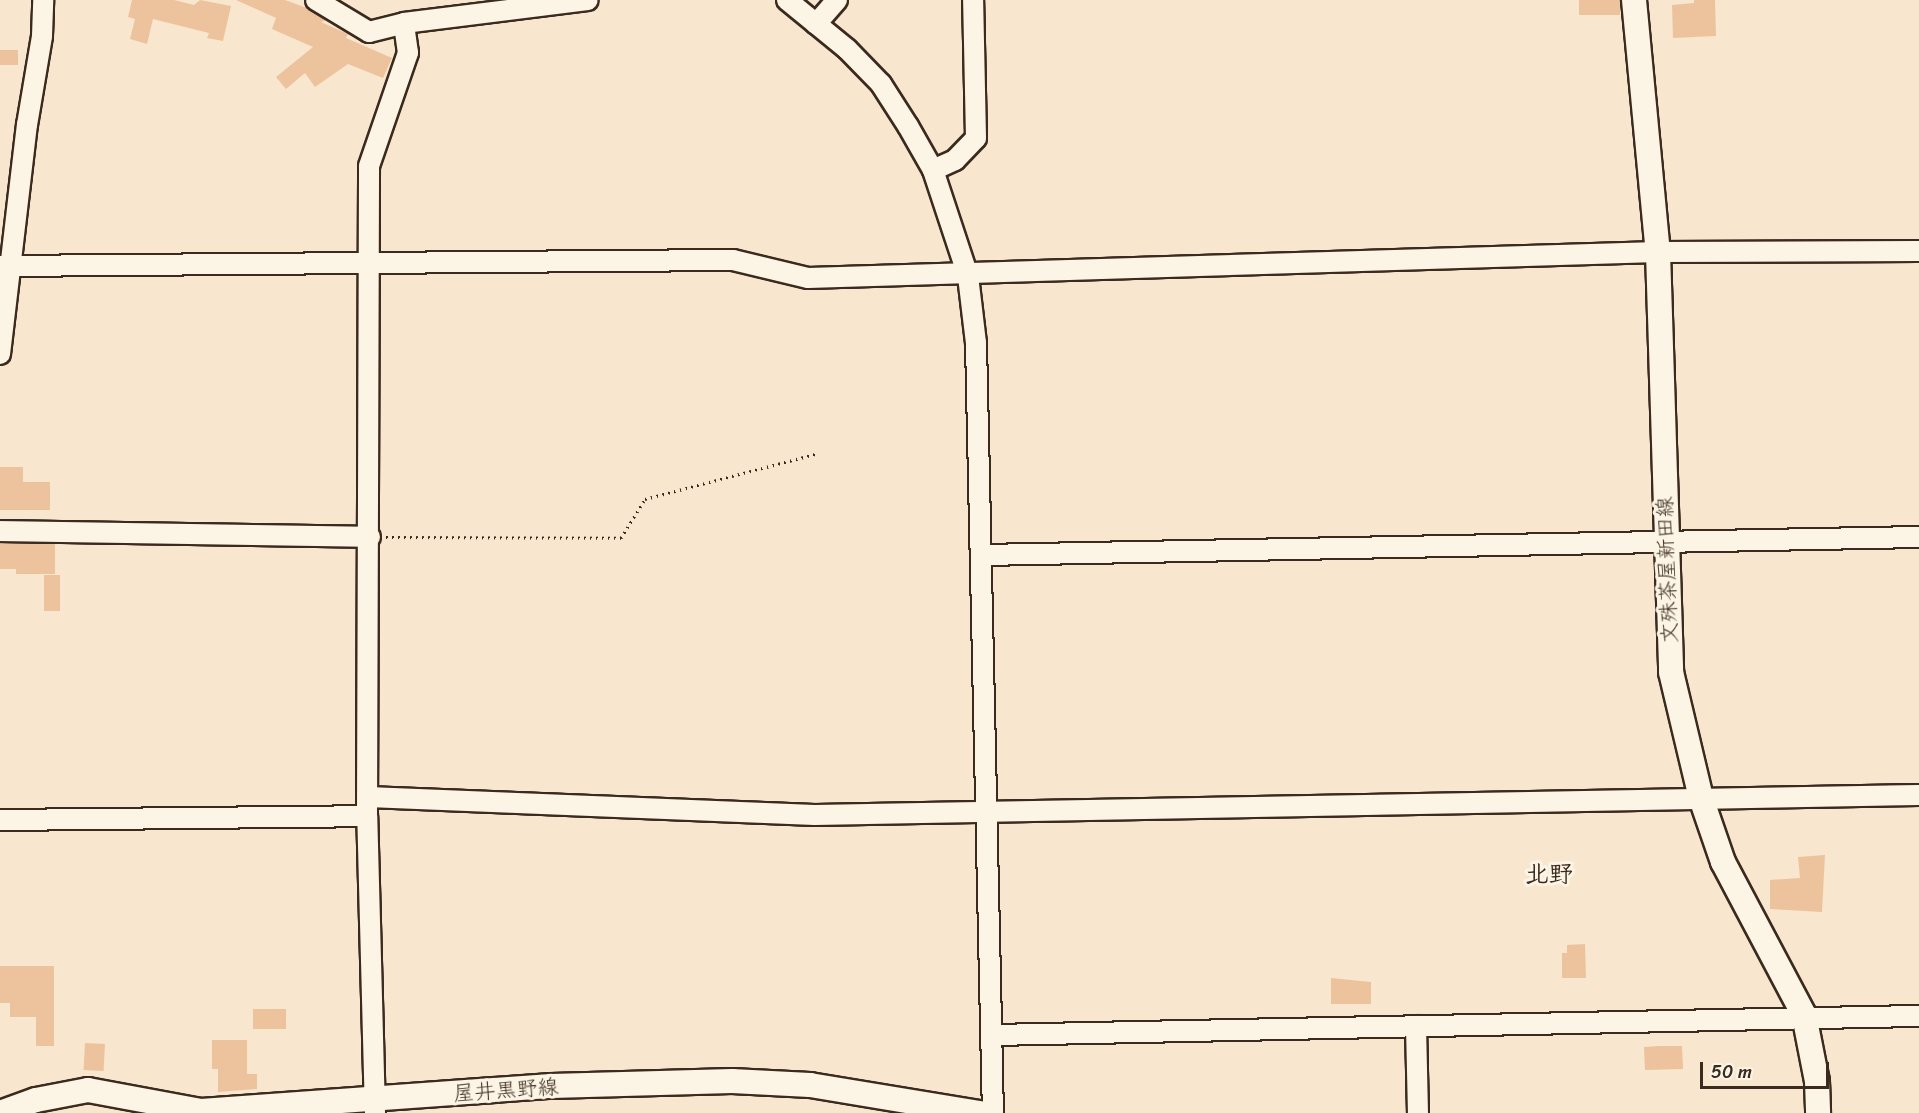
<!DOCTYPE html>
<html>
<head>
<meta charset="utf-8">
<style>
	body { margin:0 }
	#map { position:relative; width:1919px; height:1113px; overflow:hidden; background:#f8e6cf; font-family:Sriracha,"Klee One",sans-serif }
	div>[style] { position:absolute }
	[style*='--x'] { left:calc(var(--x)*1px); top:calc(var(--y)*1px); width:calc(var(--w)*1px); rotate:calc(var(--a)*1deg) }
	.building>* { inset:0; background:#edc39d; transform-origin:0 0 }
	.path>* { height:3px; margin-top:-1.5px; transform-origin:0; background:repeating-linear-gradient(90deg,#3b2a1e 0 1.5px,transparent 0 6px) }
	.roads { filter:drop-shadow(2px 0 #3b2a1e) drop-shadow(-2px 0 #3b2a1e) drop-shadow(0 2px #3b2a1e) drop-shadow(0 -2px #3b2a1e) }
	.minor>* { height:20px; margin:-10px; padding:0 10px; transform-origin:10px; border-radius:10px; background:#fcf5e5 }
	.major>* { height:24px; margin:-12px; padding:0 12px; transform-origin:12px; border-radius:12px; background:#fcf5e5 }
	span { translate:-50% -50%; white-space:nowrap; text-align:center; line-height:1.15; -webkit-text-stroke:6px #fcf5e5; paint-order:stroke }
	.street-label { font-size:21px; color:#3b2a1e }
	.quarter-label { font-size:24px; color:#3b2a1e; font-weight:700 }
	.scale { position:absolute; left:1700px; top:1062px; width:129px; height:27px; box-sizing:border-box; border:3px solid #3b2a1e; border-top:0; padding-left:8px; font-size:18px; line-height:21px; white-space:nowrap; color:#3b2a1e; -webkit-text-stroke:4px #fcf5e5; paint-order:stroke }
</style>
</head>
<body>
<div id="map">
	<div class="building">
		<i style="clip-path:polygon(132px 0,174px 0,194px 5px,200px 0,231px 6px,223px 41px,207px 38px,209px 33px,153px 19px,147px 44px,130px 39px,135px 19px,128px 17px)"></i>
		<i style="clip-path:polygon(236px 0,285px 0,307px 8px,326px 20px,321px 22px,348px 34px,346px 38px,392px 58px,383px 78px,348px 64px,315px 87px,305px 73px,286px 89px,276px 77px,313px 47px,272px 29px,276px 18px)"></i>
		<i style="left:1579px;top:0;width:41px;height:15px"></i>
		<i style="clip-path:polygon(1694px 0,1715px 0,1716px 36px,1673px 38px,1672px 5px,1694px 3px)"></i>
		<i style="left:0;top:50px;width:18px;height:15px"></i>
		<i style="clip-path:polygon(0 467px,23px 467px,23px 482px,50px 482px,50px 510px,0 510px)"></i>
		<i style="clip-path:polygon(0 543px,55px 544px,55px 574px,16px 574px,16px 569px,0 569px)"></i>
		<i style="left:44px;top:575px;width:16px;height:36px"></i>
		<i style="clip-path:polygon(1825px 855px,1822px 912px,1770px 909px,1770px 880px,1800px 878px,1798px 857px)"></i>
		<i style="clip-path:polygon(1585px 944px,1586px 978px,1562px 978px,1562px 953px,1567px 953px,1567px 945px)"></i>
		<i style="clip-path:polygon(0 966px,54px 966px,54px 1046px,36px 1046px,36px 1017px,10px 1017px,10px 1003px,0 1003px)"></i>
		<i style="clip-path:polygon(1331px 978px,1371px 982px,1371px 1004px,1331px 1004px)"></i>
		<i style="left:286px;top:1009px;width:20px;height:33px;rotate:90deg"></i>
		<i style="clip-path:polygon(212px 1040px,247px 1040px,247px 1074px,257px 1074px,257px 1089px,218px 1092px,218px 1069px,212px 1069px)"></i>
		<i style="left:85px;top:1043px;width:20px;height:27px;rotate:3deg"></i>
		<i style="clip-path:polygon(1659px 1046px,1682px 1046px,1683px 1069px,1645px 1070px,1644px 1047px)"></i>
	</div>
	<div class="path">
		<i style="--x:386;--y:537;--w:235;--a:0.2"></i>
		<i style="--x:621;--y:538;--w:46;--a:-58.4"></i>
		<i style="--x:645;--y:499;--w:176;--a:-14.8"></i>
	</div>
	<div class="roads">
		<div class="minor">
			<i style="--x:316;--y:0;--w:62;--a:31.1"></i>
			<i style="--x:369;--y:32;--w:36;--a:-14"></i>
			<i style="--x:404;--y:23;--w:185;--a:-7.1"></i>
			<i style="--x:787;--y:0;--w:77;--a:39.2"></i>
			<i style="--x:847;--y:49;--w:49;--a:45.8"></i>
			<i style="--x:881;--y:84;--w:50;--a:57.3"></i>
			<i style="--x:908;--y:126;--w:51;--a:60.4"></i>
			<i style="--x:933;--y:170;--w:112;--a:71.7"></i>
			<i style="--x:968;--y:276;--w:67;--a:83.2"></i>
			<i style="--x:976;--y:343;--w:770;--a:88.74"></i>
			<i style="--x:816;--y:24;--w:32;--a:-49"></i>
			<i style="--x:933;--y:170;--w:24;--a:-24"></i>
			<i style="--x:955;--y:160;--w:30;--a:-46"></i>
			<i style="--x:976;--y:138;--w:138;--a:-91.2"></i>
			<i style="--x:0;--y:266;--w:733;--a:-0.47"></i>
			<i style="--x:733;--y:260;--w:77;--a:13.5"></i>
			<i style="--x:808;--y:278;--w:850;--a:-1.75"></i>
			<i style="--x:1658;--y:252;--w:261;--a:-0.2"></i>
			<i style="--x:0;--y:354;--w:231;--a:-83.3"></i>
			<i style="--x:27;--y:125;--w:90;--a:-80.4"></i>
			<i style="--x:42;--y:36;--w:36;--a:-88"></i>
			<i style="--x:0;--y:531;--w:370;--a:0.9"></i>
			<i style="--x:982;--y:555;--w:937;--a:-1.1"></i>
			<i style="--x:368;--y:797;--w:447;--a:2.3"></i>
			<i style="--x:815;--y:815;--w:1104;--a:-1.04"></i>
			<i style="--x:0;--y:820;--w:367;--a:-0.6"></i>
			<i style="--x:1416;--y:1026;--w:87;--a:88.7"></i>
			<i style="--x:993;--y:1035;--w:926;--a:-1.18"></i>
			<i style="--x:375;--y:1113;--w:297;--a:-91.5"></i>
			<i style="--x:367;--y:816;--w:650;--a:-89.82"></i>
			<i style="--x:369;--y:166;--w:120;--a:-71"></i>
			<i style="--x:408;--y:53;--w:30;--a:-98"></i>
		</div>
		<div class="major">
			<i style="--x:1634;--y:0;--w:253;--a:84.6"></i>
			<i style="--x:1658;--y:252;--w:420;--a:88.2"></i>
			<i style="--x:1671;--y:672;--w:130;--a:76.6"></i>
			<i style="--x:1701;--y:798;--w:68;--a:71"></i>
			<i style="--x:1723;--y:862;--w:173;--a:62.1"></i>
			<i style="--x:1804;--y:1015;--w:67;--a:78.9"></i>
			<i style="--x:1817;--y:1081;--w:32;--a:88"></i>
			<i style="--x:0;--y:1113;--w:38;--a:-20"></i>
			<i style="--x:36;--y:1100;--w:53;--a:-10.9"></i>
			<i style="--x:88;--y:1090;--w:115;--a:10.5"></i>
			<i style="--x:201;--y:1111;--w:351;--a:-4.1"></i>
			<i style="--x:551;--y:1086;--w:181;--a:-1.6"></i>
			<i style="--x:732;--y:1081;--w:78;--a:2.9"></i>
			<i style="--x:810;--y:1085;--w:172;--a:9.4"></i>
		</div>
	</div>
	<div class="street-label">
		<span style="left:1667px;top:570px;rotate:-92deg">文殊茶屋新田線</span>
		<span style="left:506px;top:1090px;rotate:-4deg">屋井黒野線</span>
	</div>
	<div class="quarter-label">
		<span style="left:1549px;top:875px">北野</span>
	</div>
	<div class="scale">50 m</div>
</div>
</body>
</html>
